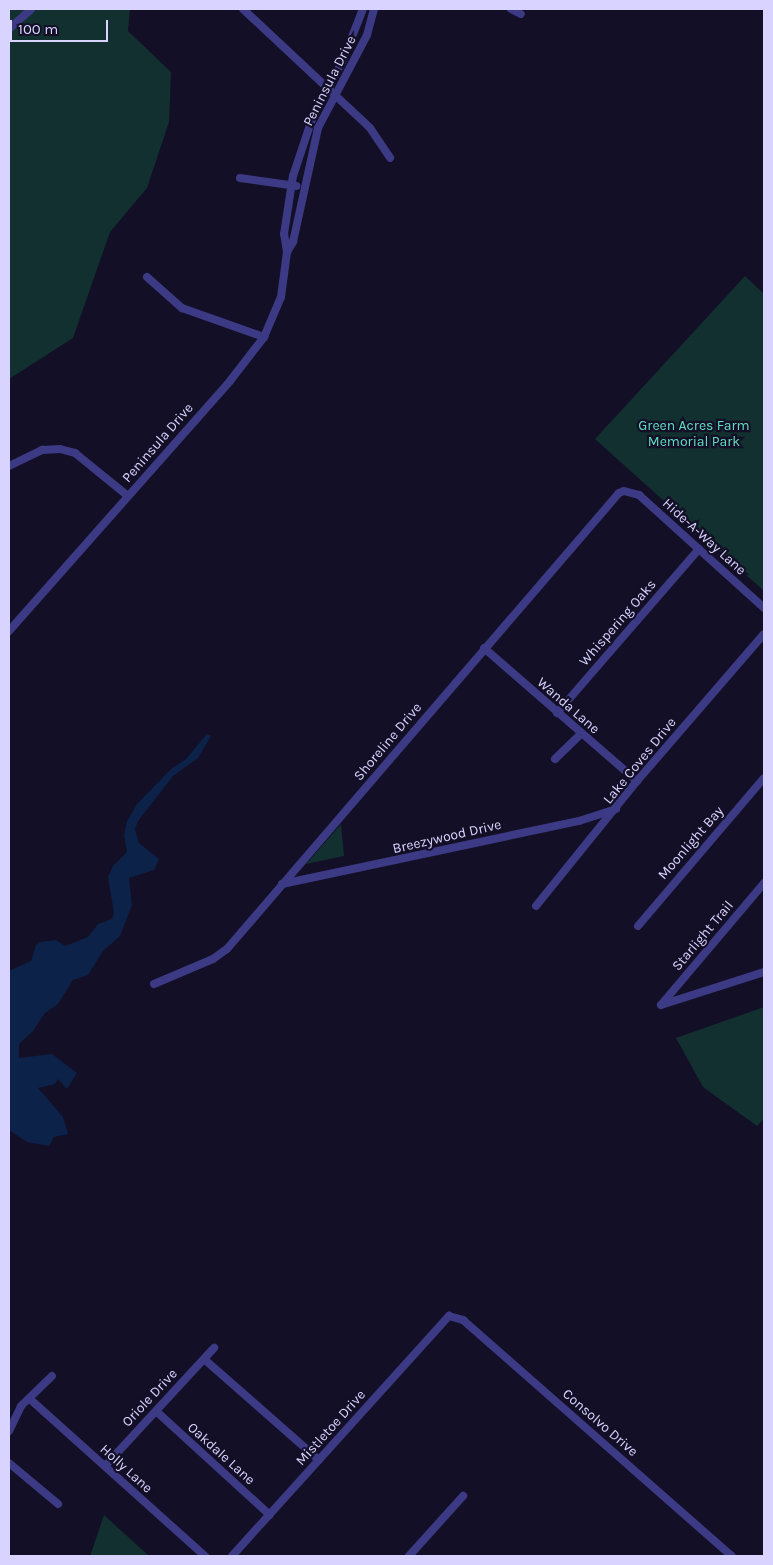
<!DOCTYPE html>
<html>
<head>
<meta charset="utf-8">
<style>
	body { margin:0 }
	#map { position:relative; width:773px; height:1565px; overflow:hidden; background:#130f26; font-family:Karla,sans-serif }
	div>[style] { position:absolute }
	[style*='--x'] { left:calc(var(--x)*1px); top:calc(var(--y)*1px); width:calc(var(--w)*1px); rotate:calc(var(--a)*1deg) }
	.green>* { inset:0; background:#12302f }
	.water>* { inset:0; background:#0c2248 }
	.street>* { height:8px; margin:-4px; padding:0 4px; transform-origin:4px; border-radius:4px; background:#3d3a85 }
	span { translate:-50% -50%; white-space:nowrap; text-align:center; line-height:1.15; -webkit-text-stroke:4.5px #130f26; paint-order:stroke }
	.street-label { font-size:14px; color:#d9d4ff }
	.park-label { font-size:14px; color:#5fe0c0 }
	.frame { position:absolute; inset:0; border:10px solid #d9d4ff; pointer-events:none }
	.scale { position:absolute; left:10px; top:20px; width:98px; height:22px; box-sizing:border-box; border:2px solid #d9d4ff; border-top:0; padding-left:6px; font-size:15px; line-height:18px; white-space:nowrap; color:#d9d4ff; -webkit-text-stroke:4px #130f26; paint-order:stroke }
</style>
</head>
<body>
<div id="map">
	<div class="green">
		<i style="clip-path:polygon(9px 9px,130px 9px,128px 31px,171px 72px,169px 122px,147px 188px,110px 232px,73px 338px,9px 379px)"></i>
		<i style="clip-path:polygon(745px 276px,764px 294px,764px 591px,595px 439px)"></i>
		<i style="clip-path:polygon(341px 824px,344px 856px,306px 864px)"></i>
		<i style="clip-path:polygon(764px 1007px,764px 1119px,757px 1126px,703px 1087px,676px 1038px)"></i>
		<i style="clip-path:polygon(104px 1515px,149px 1556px,90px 1556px)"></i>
	</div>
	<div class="water">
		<i style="clip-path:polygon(207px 734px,211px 736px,198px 758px,173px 776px,138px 821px,135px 829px,139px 843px,159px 859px,154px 870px,129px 878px,132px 905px,120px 936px,103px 951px,88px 975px,73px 980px,58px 1004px,45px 1013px,33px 1031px,19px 1044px,19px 1058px,52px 1054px,77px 1073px,67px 1089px,58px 1079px,55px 1084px,38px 1088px,63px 1117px,68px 1134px,54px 1137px,49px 1146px,27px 1142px,9px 1130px,9px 971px,31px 961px,36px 945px,40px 942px,56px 940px,65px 946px,88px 937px,98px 924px,112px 919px,114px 913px,108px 877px,113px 866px,127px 852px,124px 835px,127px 821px,137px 804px,171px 769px,186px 759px)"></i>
	</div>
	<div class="street">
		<i style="--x:243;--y:9;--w:174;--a:43.1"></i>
		<i style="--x:370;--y:128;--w:36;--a:56"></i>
		<i style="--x:511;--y:9;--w:11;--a:27"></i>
		<i style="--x:9;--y:29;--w:30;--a:-42"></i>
		<i style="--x:240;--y:178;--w:57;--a:8.1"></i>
		<i style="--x:287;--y:252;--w:18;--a:-99"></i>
		<i style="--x:284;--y:234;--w:59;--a:-81.2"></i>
		<i style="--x:293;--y:176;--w:57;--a:-71.6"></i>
		<i style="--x:311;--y:122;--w:68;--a:-62.7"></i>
		<i style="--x:342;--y:62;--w:57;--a:-68.4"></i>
		<i style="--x:147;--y:277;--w:47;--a:41.5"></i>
		<i style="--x:182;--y:308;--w:87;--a:19.5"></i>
		<i style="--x:9;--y:466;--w:37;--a:-26"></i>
		<i style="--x:42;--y:450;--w:18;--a:-3"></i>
		<i style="--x:60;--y:449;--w:16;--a:15"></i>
		<i style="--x:75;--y:453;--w:68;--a:39.1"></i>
		<i style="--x:9;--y:631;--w:334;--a:-48.5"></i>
		<i style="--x:230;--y:381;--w:56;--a:-52.3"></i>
		<i style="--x:264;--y:337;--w:43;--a:-67"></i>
		<i style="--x:281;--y:297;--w:45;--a:-82.4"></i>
		<i style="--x:287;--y:252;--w:12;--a:-59"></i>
		<i style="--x:293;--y:242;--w:117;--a:-77.6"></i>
		<i style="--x:318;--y:128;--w:105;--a:-62.2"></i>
		<i style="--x:367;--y:35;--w:27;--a:-75"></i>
		<i style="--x:484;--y:648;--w:203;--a:41"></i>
		<i style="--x:557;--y:713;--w:217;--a:-49.1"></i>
		<i style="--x:555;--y:759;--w:36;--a:-44"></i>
		<i style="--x:282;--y:884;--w:304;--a:-12"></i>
		<i style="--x:579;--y:821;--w:39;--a:-18"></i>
		<i style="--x:536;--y:906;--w:161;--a:-51.1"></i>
		<i style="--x:637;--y:781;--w:194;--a:-49.2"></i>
		<i style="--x:638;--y:926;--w:194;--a:-49.6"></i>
		<i style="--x:154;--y:984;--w:64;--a:-23"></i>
		<i style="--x:213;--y:959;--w:17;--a:-36"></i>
		<i style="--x:227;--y:949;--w:601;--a:-49.32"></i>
		<i style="--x:619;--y:493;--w:5;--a:-22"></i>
		<i style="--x:624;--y:491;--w:16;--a:15"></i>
		<i style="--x:639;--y:495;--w:169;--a:42.1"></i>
		<i style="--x:661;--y:1005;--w:160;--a:-49.8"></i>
		<i style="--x:661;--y:1005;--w:108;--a:-17.8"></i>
		<i style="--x:204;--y:1359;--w:153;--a:41.3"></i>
		<i style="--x:31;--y:1400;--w:234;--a:41.9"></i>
		<i style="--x:156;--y:1411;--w:154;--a:42.4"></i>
		<i style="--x:9;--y:1431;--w:28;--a:-64"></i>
		<i style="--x:21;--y:1406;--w:43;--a:-44.1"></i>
		<i style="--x:9;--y:1463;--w:64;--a:39.9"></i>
		<i style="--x:105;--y:1466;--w:161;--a:-47.3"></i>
		<i style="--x:232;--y:1556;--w:324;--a:-47.9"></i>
		<i style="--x:449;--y:1316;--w:15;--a:16"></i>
		<i style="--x:463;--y:1320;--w:358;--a:41.3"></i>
		<i style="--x:409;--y:1556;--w:81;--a:-48"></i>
	</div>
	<div class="street-label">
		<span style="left:330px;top:81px;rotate:-63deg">Peninsula Drive</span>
		<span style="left:158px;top:443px;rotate:-49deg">Peninsula Drive</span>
		<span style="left:704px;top:537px;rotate:42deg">Hide-A-Way Lane</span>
		<span style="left:618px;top:623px;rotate:-49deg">Whispering Oaks</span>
		<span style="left:568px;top:706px;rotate:41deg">Wanda Lane</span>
		<span style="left:388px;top:742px;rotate:-50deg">Shoreline Drive</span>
		<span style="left:640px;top:761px;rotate:-51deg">Lake Coves Drive</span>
		<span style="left:447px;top:837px;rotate:-13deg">Breezywood Drive</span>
		<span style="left:691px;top:843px;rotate:-49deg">Moonlight Bay</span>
		<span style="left:703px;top:936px;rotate:-50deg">Starlight Trail</span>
		<span style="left:150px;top:1398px;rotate:-47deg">Oriole Drive</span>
		<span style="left:600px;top:1423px;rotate:41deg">Consolvo Drive</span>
		<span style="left:331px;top:1428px;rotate:-48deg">Mistletoe Drive</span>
		<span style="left:221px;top:1454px;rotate:42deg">Oakdale Lane</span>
		<span style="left:126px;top:1469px;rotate:42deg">Holly Lane</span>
	</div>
	<div class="park-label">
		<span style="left:694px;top:434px">Green Acres Farm<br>Memorial Park</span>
	</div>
	<div class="frame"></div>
	<div class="scale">100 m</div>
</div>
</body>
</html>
